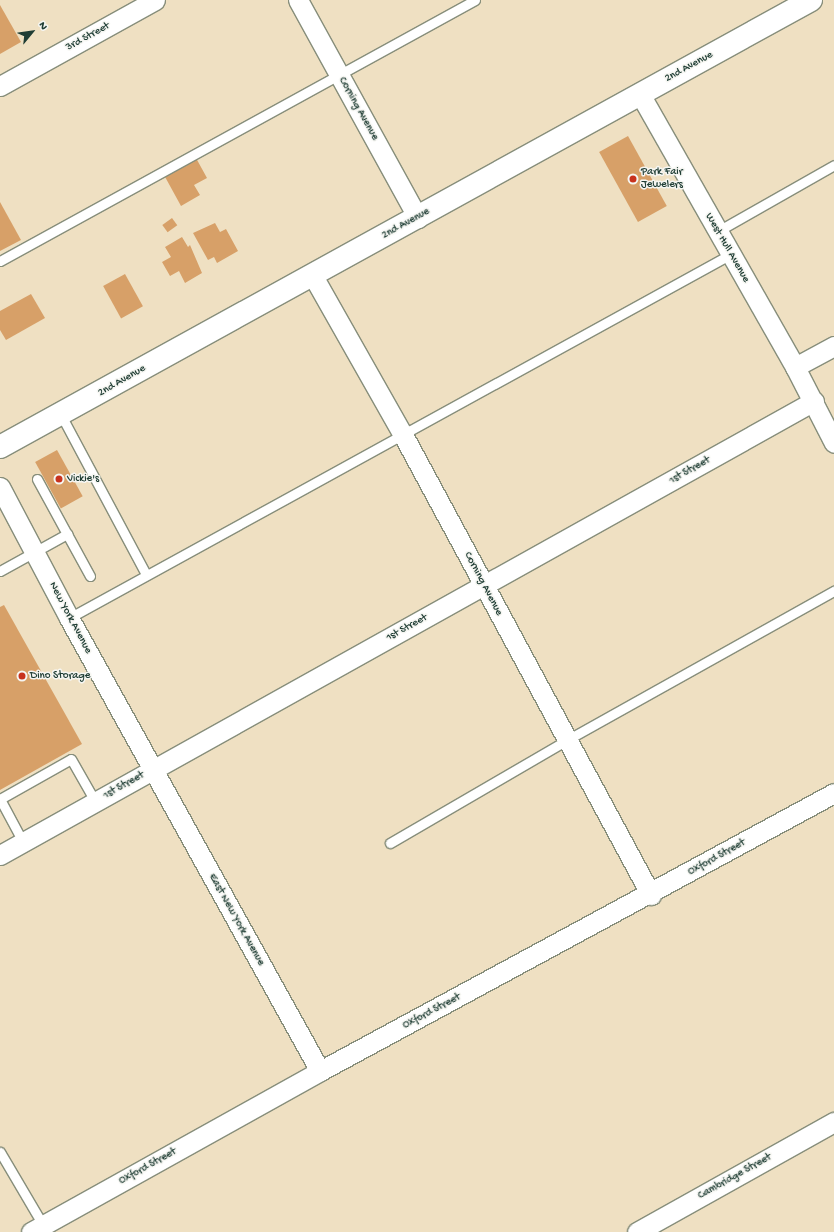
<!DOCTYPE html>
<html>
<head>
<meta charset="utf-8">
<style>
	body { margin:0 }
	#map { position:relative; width:834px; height:1232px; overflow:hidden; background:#efe0c2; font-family:"Gochi Hand",sans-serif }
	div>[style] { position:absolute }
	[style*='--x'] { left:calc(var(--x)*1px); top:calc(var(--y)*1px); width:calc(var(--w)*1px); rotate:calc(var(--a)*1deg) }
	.building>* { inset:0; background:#d7a068; transform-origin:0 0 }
	.roads { filter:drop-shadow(1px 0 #878e7b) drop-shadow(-1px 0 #878e7b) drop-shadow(0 1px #878e7b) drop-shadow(0 -1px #878e7b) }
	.service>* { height:9px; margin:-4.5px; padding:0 4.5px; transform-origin:4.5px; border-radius:4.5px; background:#fff }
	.minor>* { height:19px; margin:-9.5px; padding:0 9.5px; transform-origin:9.5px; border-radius:9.5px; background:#fff }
	.secondary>* { height:22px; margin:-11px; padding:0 11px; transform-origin:11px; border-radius:11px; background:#fff }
	.dots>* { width:11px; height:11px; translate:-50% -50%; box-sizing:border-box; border:2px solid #f6f6f2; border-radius:50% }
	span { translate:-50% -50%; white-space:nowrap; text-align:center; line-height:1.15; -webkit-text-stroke:3px #f6f6f2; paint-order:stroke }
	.street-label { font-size:11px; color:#1f3d34 }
	.poi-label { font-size:11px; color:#1f3d34 }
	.left { translate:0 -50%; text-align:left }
	.north { position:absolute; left:12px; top:12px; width:40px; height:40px; -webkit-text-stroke:3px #f6f6f2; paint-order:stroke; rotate:61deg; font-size:11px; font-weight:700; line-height:16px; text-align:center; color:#1f3d34 }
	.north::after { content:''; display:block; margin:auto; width:14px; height:18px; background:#1f3d34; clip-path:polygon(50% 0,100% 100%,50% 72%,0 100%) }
</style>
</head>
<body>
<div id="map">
	<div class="building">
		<i style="clip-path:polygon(0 5px,21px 42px,0 54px)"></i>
		<i style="left:628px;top:136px;width:80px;height:33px;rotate:61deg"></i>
		<i style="clip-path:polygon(196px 158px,207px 178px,194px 185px,200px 195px,181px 206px,164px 175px)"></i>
		<i style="clip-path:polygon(0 202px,21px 240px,0 251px)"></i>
		<i style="left:172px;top:218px;width:9px;height:12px;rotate:54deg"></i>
		<i style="clip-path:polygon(215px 223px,220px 232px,226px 229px,238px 251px,217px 263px,214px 257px,208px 260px,193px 233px)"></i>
		<i style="clip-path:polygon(182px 237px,188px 247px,190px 245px,202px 273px,185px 283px,179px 271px,170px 276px,162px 262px,171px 257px,165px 247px)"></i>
		<i style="left:125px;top:274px;width:37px;height:25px;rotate:61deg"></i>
		<i style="clip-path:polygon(31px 294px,45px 318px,6px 340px,0 330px,0 311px)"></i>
		<i style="left:57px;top:450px;width:53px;height:25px;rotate:61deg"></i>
		<i style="clip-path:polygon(4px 605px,82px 744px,0 790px,0 607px)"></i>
	</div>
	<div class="roads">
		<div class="service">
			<i style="--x:718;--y:231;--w:133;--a:-29.6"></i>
			<i style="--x:0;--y:261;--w:542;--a:-28.79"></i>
			<i style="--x:61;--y:415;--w:180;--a:61.9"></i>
			<i style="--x:37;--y:479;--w:63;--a:61.4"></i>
			<i style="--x:0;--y:571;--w:77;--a:-28.9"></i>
			<i style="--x:67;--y:534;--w:48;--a:61.3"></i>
			<i style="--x:69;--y:618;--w:755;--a:-28.8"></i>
			<i style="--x:23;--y:842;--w:49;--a:-118.1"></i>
			<i style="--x:0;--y:799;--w:81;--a:-29.4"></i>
			<i style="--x:71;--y:759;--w:48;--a:60.3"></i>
			<i style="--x:390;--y:843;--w:205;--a:-30.2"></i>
			<i style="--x:567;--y:740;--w:306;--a:-29.2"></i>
			<i style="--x:0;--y:1152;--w:85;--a:59.5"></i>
		</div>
		<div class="minor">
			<i style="--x:298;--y:0;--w:249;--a:61.2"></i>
			<i style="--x:0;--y:86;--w:177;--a:-29"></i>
			<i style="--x:640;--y:94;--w:314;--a:60.4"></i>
			<i style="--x:795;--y:367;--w:85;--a:62.8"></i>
			<i style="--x:313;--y:276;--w:180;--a:60.5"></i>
			<i style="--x:402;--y:433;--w:525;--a:61.68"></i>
			<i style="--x:795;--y:367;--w:44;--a:-28.3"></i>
			<i style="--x:0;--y:487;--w:148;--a:62.2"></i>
			<i style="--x:69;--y:618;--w:518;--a:61.01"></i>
			<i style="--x:0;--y:855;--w:932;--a:-29.15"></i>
			<i style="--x:31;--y:1232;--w:331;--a:-29.1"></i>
			<i style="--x:320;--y:1071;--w:584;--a:-28.41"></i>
			<i style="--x:637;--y:1232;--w:226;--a:-29.2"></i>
		</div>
		<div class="secondary">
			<i style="--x:0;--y:447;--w:926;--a:-28.86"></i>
		</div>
	</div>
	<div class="dots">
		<i style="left:633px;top:179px;background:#c8321e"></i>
		<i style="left:59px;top:479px;background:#c8321e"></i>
		<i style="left:22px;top:676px;background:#c8321e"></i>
	</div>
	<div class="street-label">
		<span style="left:88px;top:37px;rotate:-29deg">3rd Street</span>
		<span style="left:689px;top:67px;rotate:-29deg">2nd Avenue</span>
		<span style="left:358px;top:109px;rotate:61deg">Corning Avenue</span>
		<span style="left:406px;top:224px;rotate:-29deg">2nd Avenue</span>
		<span style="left:727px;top:248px;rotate:60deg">West Hull Avenue</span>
		<span style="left:122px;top:381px;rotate:-30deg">2nd Avenue</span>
		<span style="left:690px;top:471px;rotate:-29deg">1st Street</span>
		<span style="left:483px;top:584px;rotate:62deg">Corning Avenue</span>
		<span style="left:70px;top:618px;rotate:62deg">New York Avenue</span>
		<span style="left:407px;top:628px;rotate:-29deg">1st Street</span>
		<span style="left:124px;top:786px;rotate:-29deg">1st Street</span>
		<span style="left:717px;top:858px;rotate:-29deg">Oxford Street</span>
		<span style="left:236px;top:920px;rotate:61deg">East New York Avenue</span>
		<span style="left:432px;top:1012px;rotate:-28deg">Oxford Street</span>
		<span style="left:148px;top:1167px;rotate:-29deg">Oxford Street</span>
		<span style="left:735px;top:1177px;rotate:-29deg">Cambridge Street</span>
	</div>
	<div class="poi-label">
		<span class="left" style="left:641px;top:179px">Park Fair<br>Jewelers</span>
		<span class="left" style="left:67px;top:479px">Vickie's</span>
		<span class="left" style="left:30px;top:676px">Dino Storage</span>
	</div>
	<div class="north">N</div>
</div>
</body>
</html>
